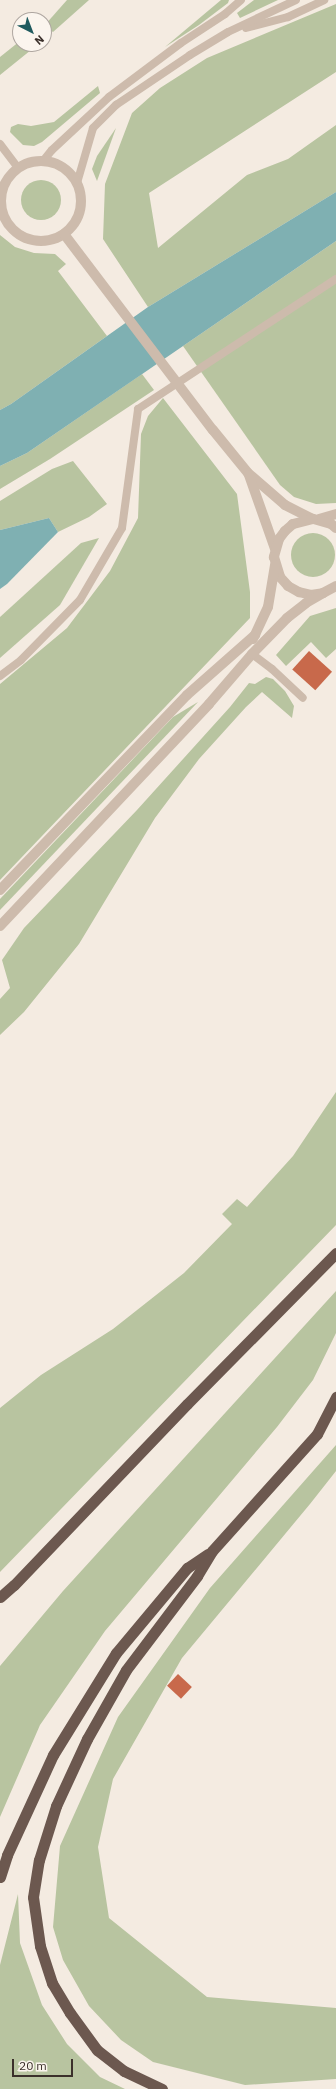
<!DOCTYPE html>
<html>
<head>
<meta charset="utf-8">
<style>
	body { margin:0 }
	#map { position:relative; width:336px; height:2089px; overflow:hidden; background:#f4ebe1; font-family:"IBM Plex Sans",sans-serif }
	div>[style] { position:absolute }
	[style*='--x'] { left:calc(var(--x)*1px); top:calc(var(--y)*1px); width:calc(var(--w)*1px); rotate:calc(var(--a)*1deg) }
	.green>* { inset:0; background:#b8c4a0 }
	.round { border-radius:50% }
	.water>* { inset:0; background:#7fb0b2 }
	.building>* { inset:0; background:#c8694b; transform-origin:0 0 }
	.service>* { height:8px; margin:-4px; padding:0 4px; transform-origin:4px; border-radius:4px; background:#cdbbac }
	.minor>* { height:10px; margin:-5px; padding:0 5px; transform-origin:5px; border-radius:5px; background:#cdbbac }
	.minor>.ring { margin:-5px; padding:0; box-sizing:content-box; background:none; border:10px solid #cdbbac; border-radius:50% }
	.trunk>* { height:11px; margin:-5.5px; padding:0 5.5px; transform-origin:5.5px; border-radius:5.5px; background:#6c584f }
	span { translate:-50% -50%; white-space:nowrap; text-align:center; line-height:1.15; -webkit-text-stroke:3px #fbf5ee; paint-order:stroke }
	.north { position:absolute; left:12px; top:12px; width:40px; height:40px; box-sizing:border-box; background:#fbf5ee; border:1px solid #aea6a0; border-radius:50%; rotate:138deg; font-size:11px; font-weight:700; line-height:16px; text-align:center; color:#3b302b }
	.north::after { content:''; display:block; margin:auto; width:14px; height:18px; background:#1f5a5e; clip-path:polygon(50% 0,100% 100%,50% 72%,0 100%) }
	.scale { position:absolute; left:12px; top:2059px; width:61px; height:18px; box-sizing:border-box; border:2px solid #3b302b; border-top:0; padding-left:5px; font-size:12px; line-height:14px; white-space:nowrap; color:#3b302b; -webkit-text-stroke:3px #fbf5ee; paint-order:stroke }
</style>
</head>
<body>
<div id="map">
	<div class="green">
		<i style="clip-path:polygon(67px 0,89px 0,53px 32px,44px 26px)"></i>
		<i style="clip-path:polygon(221px 0,229px 0,228px 3px,199px 25px,165px 47px)"></i>
		<i style="clip-path:polygon(254px 0,278px 0,240px 18px,237px 13px)"></i>
		<i style="clip-path:polygon(336px 4px,336px 72px,149px 193px,158px 248px,247px 175px,288px 159px,336px 125px,336px 192px,148px 307px,103px 239px,105px 184px,132px 113px,160px 88px,207px 58px)"></i>
		<i style="clip-path:polygon(20px 41px,20px 44px,26px 44px,31px 50px,0 75px,0 57px)"></i>
		<i style="clip-path:polygon(98px 86px,100px 93px,42px 142px,34px 146px,23px 145px,10px 132px,11px 127px,18px 124px,31px 126px,54px 122px)"></i>
		<i style="clip-path:polygon(116px 128px,97px 181px,92px 169px,97px 156px)"></i>
		<i class="round" style="left:21px;top:180px;width:40px;height:40px"></i>
		<i style="clip-path:polygon(0 235px,15px 247px,34px 253px,55px 254px,66px 264px,58px 271px,107px 336px,11px 404px,0 410px)"></i>
		<i style="clip-path:polygon(336px 241px,336px 503px,316px 504px,294px 497px,280px 485px,183px 346px)"></i>
		<i style="clip-path:polygon(142px 374px,154px 390px,50px 459px,0 489px,0 466px,27px 453px)"></i>
		<i style="clip-path:polygon(163px 398px,237px 494px,250px 592px,250px 618px,0 880px,0 684px,67px 628px,110px 571px,138px 518px,141px 434px,148px 416px)"></i>
		<i style="clip-path:polygon(73px 461px,107px 504px,89px 517px,58px 532px,49px 518px,0 530px,0 501px,52px 469px)"></i>
		<i class="round" style="left:291px;top:533px;width:44px;height:44px"></i>
		<i style="clip-path:polygon(99px 538px,60px 605px,0 658px,0 617px,81px 543px)"></i>
		<i style="clip-path:polygon(336px 608px,336px 649px,326px 658px,311px 642px,286px 666px,276px 655px,310px 616px)"></i>
		<i style="clip-path:polygon(266px 677px,273px 679px,285px 691px,294px 706px,292px 718px,262px 692px,246px 707px,199px 759px,155px 818px,79px 944px,24px 1012px,0 1035px,0 999px,10px 988px,2px 960px,24px 928px,137px 810px,230px 707px,249px 683px,255px 684px)"></i>
		<i style="clip-path:polygon(198px 702px,0 910px,0 899px,173px 717px)"></i>
		<i style="clip-path:polygon(336px 1092px,336px 1225px,0 1572px,0 1408px,41px 1375px,113px 1329px,184px 1273px,232px 1224px,222px 1214px,237px 1199px,247px 1207px,293px 1156px)"></i>
		<i style="clip-path:polygon(336px 1291px,336px 1333px,313px 1380px,277px 1427px,105px 1631px,40px 1725px,0 1817px,0 1666px,63px 1591px)"></i>
		<i style="clip-path:polygon(336px 1445px,336px 1471px,310px 1504px,182px 1658px,113px 1779px,98px 1847px,109px 1918px,207px 1997px,336px 2008px,336px 2079px,245px 2085px,153px 2062px,121px 2040px,89px 2006px,63px 1960px,53px 1927px,60px 1846px,118px 1717px,210px 1588px)"></i>
		<i style="clip-path:polygon(18px 1894px,20px 1943px,42px 2005px,67px 2044px,100px 2077px,125px 2089px,0 2089px,0 1965px)"></i>
	</div>
	<div class="water">
		<i style="clip-path:polygon(336px 192px,336px 241px,27px 453px,0 466px,0 410px,11px 404px,148px 307px)"></i>
		<i style="clip-path:polygon(49px 518px,58px 532px,7px 584px,0 589px,0 530px)"></i>
	</div>
	<div class="building">
		<i style="left:309px;top:651px;width:31px;height:25px;rotate:42deg"></i>
		<i style="left:178px;top:1674px;width:19px;height:16px;rotate:43deg"></i>
	</div>
	<div class="service">
		<i style="--x:246;--y:28;--w:43;--a:-14.7"></i>
		<i style="--x:288;--y:17;--w:40;--a:-25"></i>
		<i style="--x:0;--y:144;--w:30;--a:53"></i>
		<i style="--x:43;--y:161;--w:14;--a:-51"></i>
		<i style="--x:52;--y:150;--w:78;--a:-42.9"></i>
		<i style="--x:109;--y:97;--w:90;--a:-36.9"></i>
		<i style="--x:181;--y:43;--w:53;--a:-33.4"></i>
		<i style="--x:225;--y:14;--w:21;--a:-41"></i>
		<i style="--x:77;--y:183;--w:57;--a:-73.8"></i>
		<i style="--x:93;--y:128;--w:33;--a:-45"></i>
		<i style="--x:116;--y:105;--w:89;--a:-34"></i>
		<i style="--x:190;--y:55;--w:44;--a:-31.2"></i>
		<i style="--x:228;--y:32;--w:75;--a:-25.2"></i>
		<i style="--x:0;--y:211;--w:2;--a:-27"></i>
		<i style="--x:252;--y:654;--w:25;--a:37"></i>
		<i style="--x:272;--y:669;--w:42;--a:43.1"></i>
		<i style="--x:0;--y:676;--w:26;--a:-37"></i>
		<i style="--x:21;--y:660;--w:84;--a:-45.5"></i>
		<i style="--x:80;--y:600;--w:83;--a:-59.7"></i>
		<i style="--x:122;--y:528;--w:120;--a:-82.3"></i>
		<i style="--x:138;--y:409;--w:237;--a:-33.3"></i>
	</div>
	<div class="minor">
		<i class="ring" style="left:1px;top:161px;width:70px;height:70px"></i>
		<i style="--x:64;--y:234;--w:246;--a:52.8"></i>
		<i style="--x:213;--y:430;--w:55;--a:50.9"></i>
		<i style="--x:248;--y:473;--w:49;--a:40.9"></i>
		<i style="--x:285;--y:505;--w:31;--a:27"></i>
		<i style="--x:249;--y:475;--w:78;--a:70.6"></i>
		<i style="--x:319;--y:519;--w:18;--a:-16"></i>
		<i style="--x:336;--y:528;--w:6;--a:-141"></i>
		<i style="--x:331;--y:524;--w:19;--a:-164"></i>
		<i style="--x:313;--y:519;--w:21;--a:166"></i>
		<i style="--x:293;--y:524;--w:11;--a:139"></i>
		<i style="--x:285;--y:531;--w:10;--a:127"></i>
		<i style="--x:279;--y:539;--w:19;--a:106"></i>
		<i style="--x:274;--y:557;--w:21;--a:73"></i>
		<i style="--x:280;--y:577;--w:12;--a:48"></i>
		<i style="--x:288;--y:586;--w:13;--a:29"></i>
		<i style="--x:299;--y:592;--w:12;--a:14"></i>
		<i style="--x:311;--y:595;--w:12;--a:-9"></i>
		<i style="--x:323;--y:593;--w:15;--a:-28"></i>
		<i style="--x:253;--y:639;--w:35;--a:-65"></i>
		<i style="--x:268;--y:607;--w:43;--a:-80.5"></i>
		<i style="--x:0;--y:890;--w:270;--a:-46.2"></i>
		<i style="--x:187;--y:695;--w:91;--a:-41.4"></i>
		<i style="--x:0;--y:926;--w:305;--a:-46.7"></i>
		<i style="--x:209;--y:704;--w:66;--a:-49.3"></i>
		<i style="--x:252;--y:654;--w:50;--a:-45.8"></i>
		<i style="--x:287;--y:618;--w:24;--a:-38"></i>
		<i style="--x:306;--y:603;--w:20;--a:-30"></i>
	</div>
	<div class="trunk">
		<i style="--x:0;--y:1597;--w:18;--a:-41"></i>
		<i style="--x:14;--y:1585;--w:250;--a:-46.3"></i>
		<i style="--x:187;--y:1404;--w:212;--a:-45.4"></i>
		<i style="--x:0;--y:1877;--w:23;--a:-72"></i>
		<i style="--x:7;--y:1855;--w:110;--a:-65.3"></i>
		<i style="--x:53;--y:1755;--w:120;--a:-58.3"></i>
		<i style="--x:116;--y:1653;--w:111;--a:-50.1"></i>
		<i style="--x:187;--y:1568;--w:25;--a:-34"></i>
		<i style="--x:162;--y:2089;--w:42;--a:-154.7"></i>
		<i style="--x:124;--y:2071;--w:34;--a:-142"></i>
		<i style="--x:97;--y:2050;--w:46;--a:-126.1"></i>
		<i style="--x:70;--y:2013;--w:35;--a:-121"></i>
		<i style="--x:52;--y:1983;--w:39;--a:-108"></i>
		<i style="--x:40;--y:1946;--w:49;--a:-98.1"></i>
		<i style="--x:33;--y:1897;--w:37;--a:-81"></i>
		<i style="--x:39;--y:1860;--w:57;--a:-72.5"></i>
		<i style="--x:56;--y:1806;--w:74;--a:-65.2"></i>
		<i style="--x:87;--y:1739;--w:79;--a:-60.5"></i>
		<i style="--x:126;--y:1670;--w:118;--a:-52.9"></i>
		<i style="--x:197;--y:1576;--w:29;--a:-59"></i>
		<i style="--x:212;--y:1551;--w:157;--a:-48.1"></i>
		<i style="--x:317;--y:1434;--w:42;--a:-62.8"></i>
	</div>
	<div class="north">N</div>
	<div class="scale">20 m</div>
</div>
</body>
</html>
